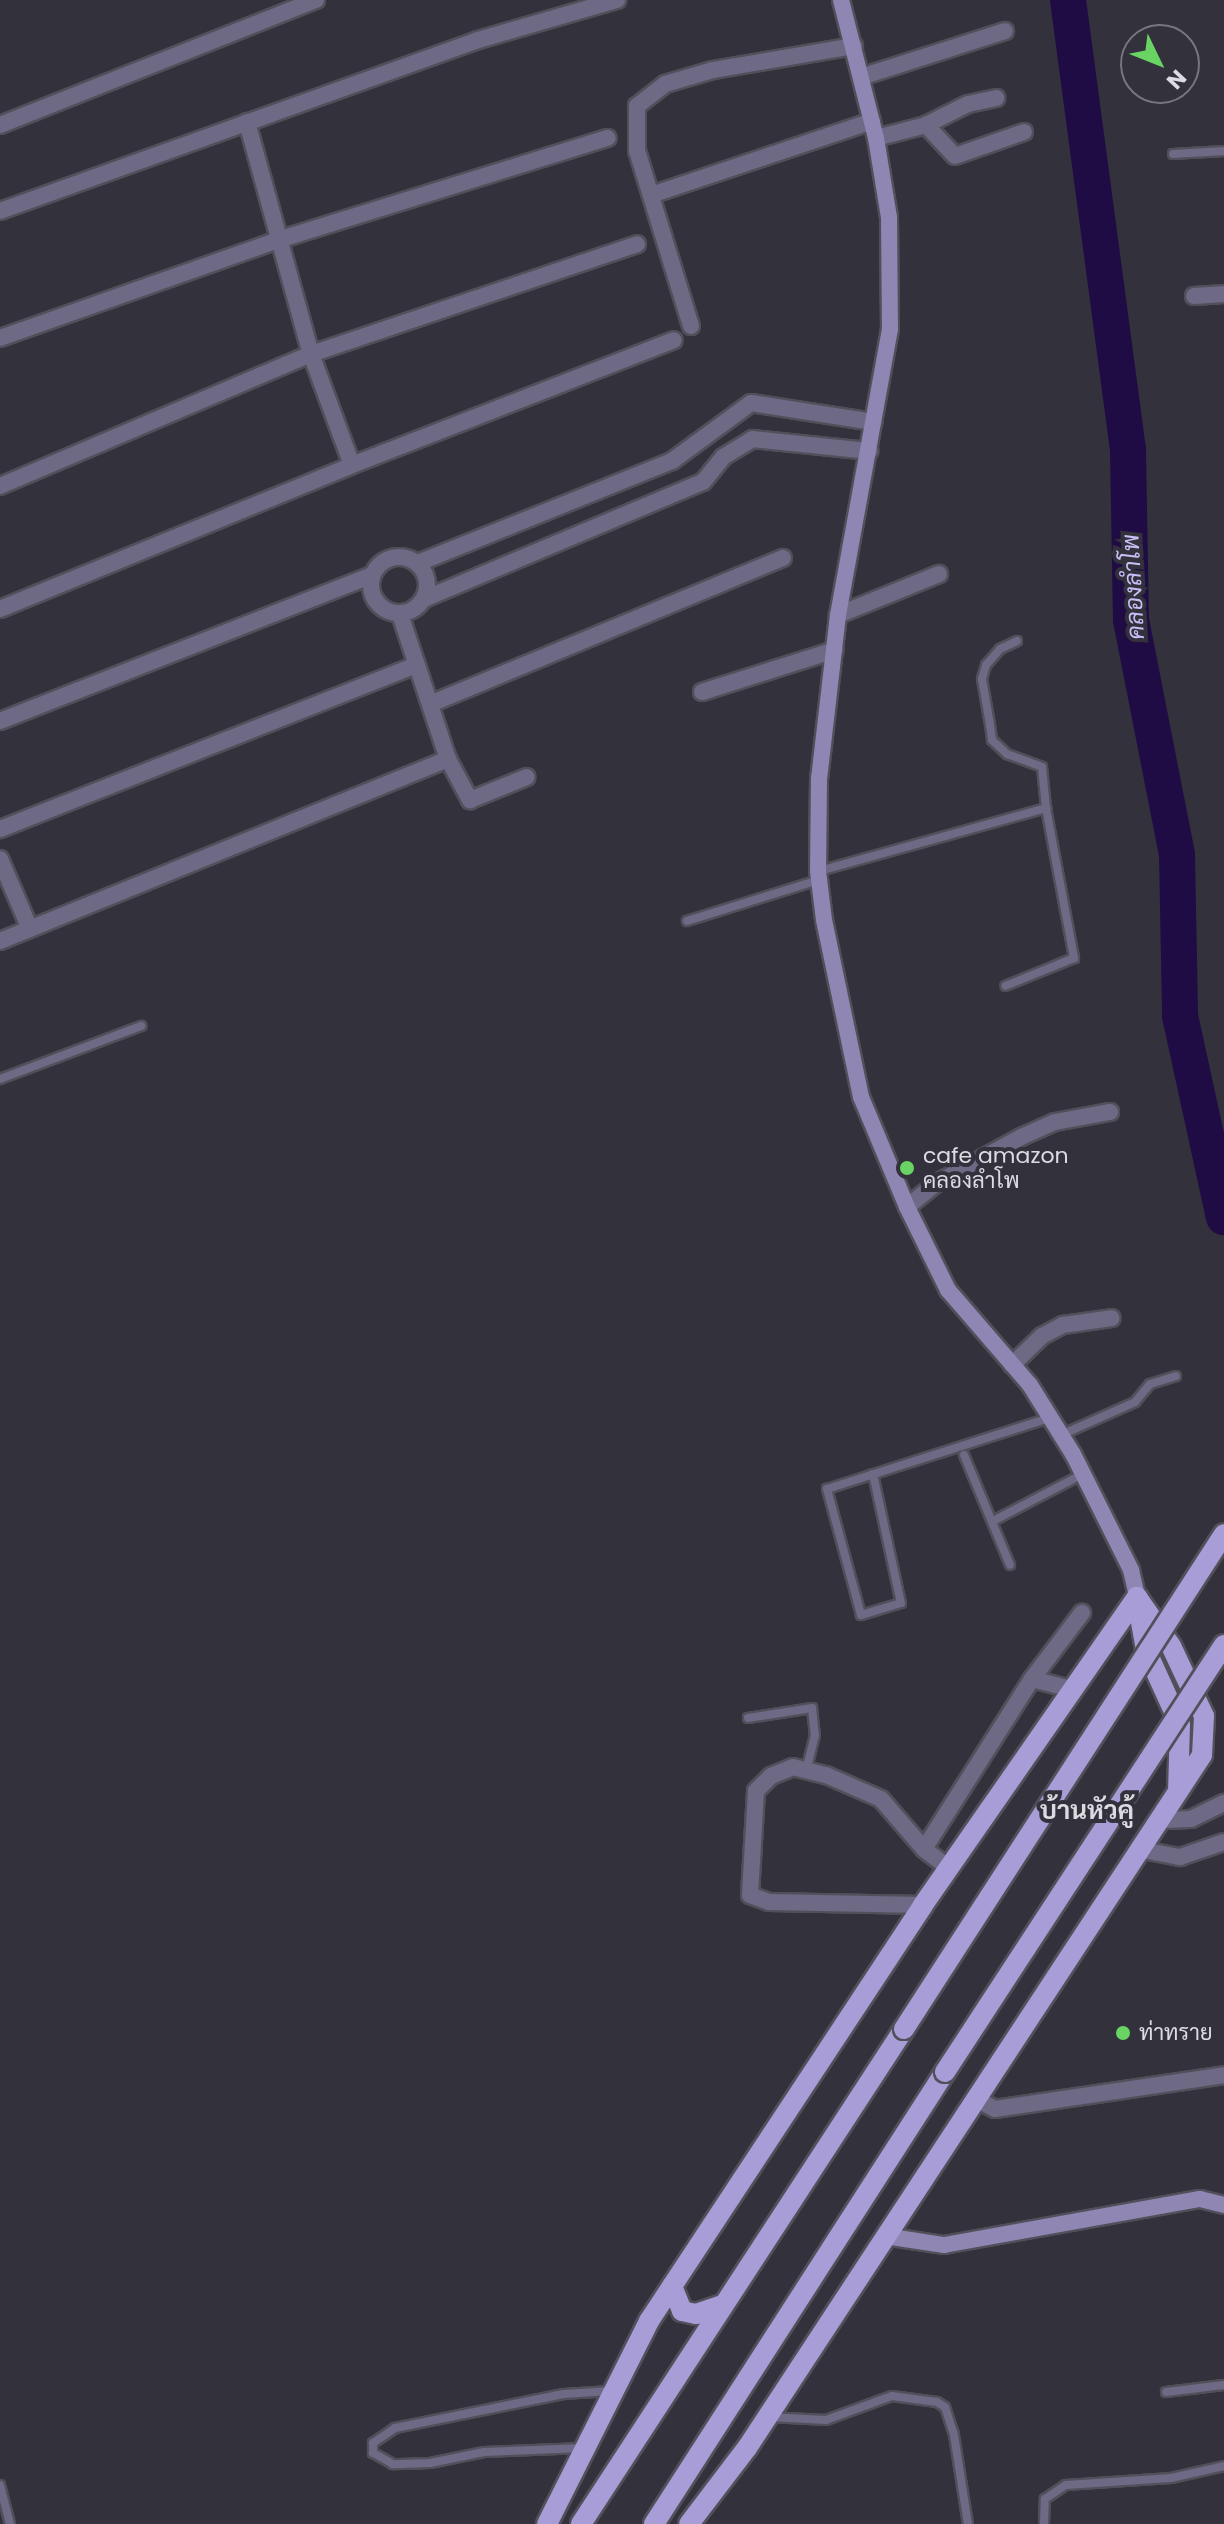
<!DOCTYPE html>
<html>
<head>
<meta charset="utf-8">
<style>
	body { margin:0 }
	#map { position:relative; width:1224px; height:2524px; overflow:hidden; background:#33313c; font-family:Poppins,Sarabun,sans-serif }
	div>[style] { position:absolute }
	[style*='--x'] { left:calc(var(--x)*1px); top:calc(var(--y)*1px); width:calc(var(--w)*1px); rotate:calc(var(--a)*1deg) }
	.river>* { height:36px; margin:-18px; padding:0 18px; transform-origin:18px; border-radius:18px; background:#200c45 }
	.roads { filter:drop-shadow(2px 0 #51505a) drop-shadow(-2px 0 #51505a) drop-shadow(0 2px #51505a) drop-shadow(0 -2px #51505a) }
	.lane>* { height:8px; margin:-4px; padding:0 4px; transform-origin:4px; border-radius:4px; background:#6e6985 }
	.street>* { height:16px; margin:-8px; padding:0 8px; transform-origin:8px; border-radius:8px; background:#6e6985 }
	.street>.ring { margin:-8px; padding:0; box-sizing:content-box; background:none; border:16px solid #6e6985; border-radius:50% }
	.secondary>* { height:16px; margin:-8px; padding:0 8px; transform-origin:8px; border-radius:8px; background:#8f86b3 }
	.primary>* { height:20px; margin:-10px; padding:0 10px; transform-origin:10px; border-radius:10px; background:#a89dd7 }
	.bridges { filter:drop-shadow(2px 0 #51505a) drop-shadow(-2px 0 #51505a) drop-shadow(0 2px #51505a) drop-shadow(0 -2px #51505a) }
	.primary-bridge>* { height:20px; margin:-10px; padding:0 10px; transform-origin:10px; border-radius:10px; background:#a89dd7 }
	.dots>* { width:22px; height:22px; translate:-50% -50%; box-sizing:border-box; border:4px solid #33313c; border-radius:50% }
	span { translate:-50% -50%; white-space:nowrap; text-align:center; line-height:1.15; -webkit-text-stroke:8px #33313c; paint-order:stroke }
	.poi-label { font-size:22px; color:#dcdbe2 }
	.left { translate:0 -50%; text-align:left }
	.water-label { font-size:24px; color:#c9bff6; font-style:italic }
	.quarter-label { font-size:26px; color:#dcdbe2; font-weight:700 }
	.north { position:absolute; left:1120px; top:24px; width:80px; height:80px; box-sizing:border-box; background:#33313c; border:2px solid #77757e; border-radius:50%; rotate:133deg; font-size:22px; font-weight:700; line-height:32px; text-align:center; color:#dcdbe2 }
	.north::after { content:''; display:block; margin:auto; width:28px; height:36px; background:#69d464; clip-path:polygon(50% 0,100% 100%,50% 72%,0 100%) }
</style>
</head>
<body>
<div id="map">
	<div class="river">
		<i style="--x:1068;--y:0;--w:454;--a:82.4"></i>
		<i style="--x:1128;--y:450;--w:170;--a:89"></i>
		<i style="--x:1131;--y:620;--w:239;--a:78.9"></i>
		<i style="--x:1177;--y:855;--w:161;--a:88.9"></i>
		<i style="--x:1180;--y:1016;--w:206;--a:77.7"></i>
	</div>
	<div class="roads">
		<div class="lane">
			<i style="--x:1173;--y:154;--w:51;--a:-3.4"></i>
			<i style="--x:1017;--y:641;--w:19;--a:155"></i>
			<i style="--x:1000;--y:649;--w:21;--a:131"></i>
			<i style="--x:986;--y:665;--w:15;--a:106"></i>
			<i style="--x:982;--y:679;--w:47;--a:80.1"></i>
			<i style="--x:990;--y:725;--w:15;--a:82"></i>
			<i style="--x:992;--y:740;--w:21;--a:43"></i>
			<i style="--x:1007;--y:754;--w:37;--a:20"></i>
			<i style="--x:1042;--y:767;--w:41;--a:84.4"></i>
			<i style="--x:819;--y:871;--w:236;--a:-15.5"></i>
			<i style="--x:1046;--y:808;--w:153;--a:79.4"></i>
			<i style="--x:1074;--y:958;--w:74;--a:157.9"></i>
			<i style="--x:687;--y:921;--w:138;--a:-17.3"></i>
			<i style="--x:0;--y:1079;--w:151;--a:-20.6"></i>
			<i style="--x:1061;--y:1435;--w:81;--a:-24"></i>
			<i style="--x:1135;--y:1402;--w:23;--a:-50"></i>
			<i style="--x:1150;--y:1384;--w:27;--a:-17"></i>
			<i style="--x:964;--y:1455;--w:119;--a:67.3"></i>
			<i style="--x:873;--y:1474;--w:132;--a:77.8"></i>
			<i style="--x:901;--y:1603;--w:42;--a:163.3"></i>
			<i style="--x:861;--y:1615;--w:131;--a:-105.1"></i>
			<i style="--x:827;--y:1489;--w:233;--a:-17.7"></i>
			<i style="--x:993;--y:1521;--w:102;--a:-27.6"></i>
			<i style="--x:748;--y:1718;--w:65;--a:-8.9"></i>
			<i style="--x:812;--y:1708;--w:27;--a:84"></i>
			<i style="--x:815;--y:1735;--w:36;--a:104"></i>
			<i style="--x:1166;--y:2392;--w:58;--a:-6.9"></i>
			<i style="--x:769;--y:2417;--w:57;--a:3"></i>
			<i style="--x:826;--y:2420;--w:70;--a:-20"></i>
			<i style="--x:892;--y:2396;--w:45;--a:7.6"></i>
			<i style="--x:937;--y:2402;--w:9;--a:32"></i>
			<i style="--x:945;--y:2407;--w:29;--a:72"></i>
			<i style="--x:954;--y:2435;--w:90;--a:81.1"></i>
			<i style="--x:583;--y:2448;--w:99;--a:177.7"></i>
			<i style="--x:484;--y:2452;--w:55;--a:168.5"></i>
			<i style="--x:430;--y:2463;--w:37;--a:178"></i>
			<i style="--x:393;--y:2464;--w:23;--a:-151"></i>
			<i style="--x:373;--y:2453;--w:10;--a:-90"></i>
			<i style="--x:373;--y:2443;--w:27;--a:-34"></i>
			<i style="--x:395;--y:2428;--w:172;--a:-11.4"></i>
			<i style="--x:564;--y:2394;--w:46;--a:-3.7"></i>
			<i style="--x:0;--y:2485;--w:40;--a:75.6"></i>
			<i style="--x:1044;--y:2523;--w:24;--a:-88"></i>
			<i style="--x:1045;--y:2499;--w:25;--a:-34"></i>
			<i style="--x:1066;--y:2485;--w:105;--a:-3.8"></i>
			<i style="--x:1171;--y:2478;--w:54;--a:-12.8"></i>
		</div>
		<div class="street">
			<i style="--x:861;--y:77;--w:151;--a:-17.7"></i>
			<i style="--x:247;--y:122;--w:241;--a:74.6"></i>
			<i style="--x:311;--y:354;--w:118;--a:69.7"></i>
			<i style="--x:352;--y:465;--w:345;--a:-21.2"></i>
			<i style="--x:0;--y:125;--w:340;--a:-21.6"></i>
			<i style="--x:926;--y:125;--w:42;--a:46.9"></i>
			<i style="--x:955;--y:156;--w:73;--a:-19.2"></i>
			<i style="--x:876;--y:138;--w:52;--a:-14.6"></i>
			<i style="--x:926;--y:125;--w:47;--a:-26.6"></i>
			<i style="--x:968;--y:104;--w:29;--a:-12"></i>
			<i style="--x:651;--y:195;--w:233;--a:-18.5"></i>
			<i style="--x:0;--y:211;--w:508;--a:-19.68"></i>
			<i style="--x:478;--y:40;--w:145;--a:-16.1"></i>
			<i style="--x:1194;--y:296;--w:30;--a:-4"></i>
			<i style="--x:691;--y:326;--w:183;--a:-107.1"></i>
			<i style="--x:637;--y:151;--w:45;--a:-90"></i>
			<i style="--x:637;--y:106;--w:36;--a:-38"></i>
			<i style="--x:665;--y:84;--w:50;--a:-16.3"></i>
			<i style="--x:713;--y:70;--w:143;--a:-9.7"></i>
			<i style="--x:0;--y:338;--w:295;--a:-19.4"></i>
			<i style="--x:278;--y:240;--w:345;--a:-17.2"></i>
			<i style="--x:0;--y:486;--w:338;--a:-23"></i>
			<i style="--x:311;--y:354;--w:344;--a:-18.6"></i>
			<i class="ring" style="left:371px;top:557px;width:40px;height:40px"></i>
			<i style="--x:418;--y:563;--w:274;--a:-21.9"></i>
			<i style="--x:672;--y:461;--w:98;--a:-36.3"></i>
			<i style="--x:751;--y:403;--w:124;--a:8.8"></i>
			<i style="--x:424;--y:599;--w:303;--a:-22.8"></i>
			<i style="--x:703;--y:482;--w:32;--a:-51"></i>
			<i style="--x:723;--y:457;--w:35;--a:-31"></i>
			<i style="--x:753;--y:439;--w:117;--a:5.9"></i>
			<i style="--x:0;--y:609;--w:380;--a:-22.2"></i>
			<i style="--x:400;--y:614;--w:153;--a:71.7"></i>
			<i style="--x:448;--y:759;--w:47;--a:61.8"></i>
			<i style="--x:470;--y:800;--w:61;--a:-22"></i>
			<i style="--x:838;--y:615;--w:109;--a:-22.1"></i>
			<i style="--x:702;--y:692;--w:139;--a:-17.5"></i>
			<i style="--x:430;--y:704;--w:382;--a:-22.5"></i>
			<i style="--x:0;--y:721;--w:400;--a:-21.4"></i>
			<i style="--x:0;--y:829;--w:448;--a:-21.5"></i>
			<i style="--x:0;--y:859;--w:76;--a:66.8"></i>
			<i style="--x:0;--y:941;--w:484;--a:-22.1"></i>
			<i style="--x:907;--y:1207;--w:38;--a:-39"></i>
			<i style="--x:937;--y:1183;--w:96;--a:-28.7"></i>
			<i style="--x:1021;--y:1137;--w:37;--a:-24"></i>
			<i style="--x:1055;--y:1122;--w:56;--a:-10.3"></i>
			<i style="--x:1012;--y:1365;--w:42;--a:-44"></i>
			<i style="--x:1042;--y:1336;--w:24;--a:-28"></i>
			<i style="--x:1063;--y:1325;--w:49;--a:-8.1"></i>
			<i style="--x:1032;--y:1679;--w:83;--a:-52.9"></i>
			<i style="--x:1163;--y:1820;--w:28;--a:-2"></i>
			<i style="--x:1191;--y:1819;--w:37;--a:-26"></i>
			<i style="--x:1143;--y:1850;--w:38;--a:11"></i>
			<i style="--x:1180;--y:1857;--w:46;--a:-18.8"></i>
			<i style="--x:949;--y:1868;--w:31;--a:-143"></i>
			<i style="--x:924;--y:1849;--w:201;--a:-57.6"></i>
			<i style="--x:1032;--y:1679;--w:40;--a:14.4"></i>
			<i style="--x:923;--y:1905;--w:154;--a:-178.9"></i>
			<i style="--x:769;--y:1902;--w:20;--a:-160"></i>
			<i style="--x:750;--y:1895;--w:104;--a:-86.7"></i>
			<i style="--x:756;--y:1791;--w:21;--a:-45"></i>
			<i style="--x:771;--y:1776;--w:24;--a:-22"></i>
			<i style="--x:793;--y:1767;--w:34;--a:14"></i>
			<i style="--x:826;--y:1775;--w:60;--a:23.6"></i>
			<i style="--x:881;--y:1799;--w:66;--a:49.3"></i>
			<i style="--x:978;--y:2100;--w:19;--a:28"></i>
			<i style="--x:995;--y:2109;--w:232;--a:-8.4"></i>
		</div>
		<div class="secondary">
			<i style="--x:841;--y:0;--w:142;--a:75.8"></i>
			<i style="--x:876;--y:138;--w:80;--a:80.7"></i>
			<i style="--x:889;--y:217;--w:112;--a:89.5"></i>
			<i style="--x:890;--y:329;--w:291;--a:100.3"></i>
			<i style="--x:838;--y:615;--w:164;--a:96.6"></i>
			<i style="--x:819;--y:778;--w:93;--a:90.6"></i>
			<i style="--x:818;--y:871;--w:49;--a:83"></i>
			<i style="--x:824;--y:920;--w:181;--a:78.2"></i>
			<i style="--x:861;--y:1097;--w:119;--a:67.3"></i>
			<i style="--x:907;--y:1207;--w:93;--a:63.7"></i>
			<i style="--x:948;--y:1290;--w:125;--a:49.2"></i>
			<i style="--x:1030;--y:1385;--w:81;--a:58.1"></i>
			<i style="--x:1073;--y:1454;--w:130;--a:63.4"></i>
			<i style="--x:1131;--y:1570;--w:28;--a:77"></i>
			<i style="--x:885;--y:2236;--w:60;--a:8.7"></i>
			<i style="--x:944;--y:2245;--w:260;--a:-10.2"></i>
			<i style="--x:1200;--y:2199;--w:25;--a:14"></i>
		</div>
		<div class="primary">
			<i style="--x:1137;--y:1600;--w:51;--a:79.8"></i>
			<i style="--x:1146;--y:1650;--w:82;--a:65.6"></i>
			<i style="--x:1180;--y:1725;--w:66;--a:91.7"></i>
			<i style="--x:672;--y:2286;--w:27;--a:68"></i>
			<i style="--x:682;--y:2311;--w:14;--a:12"></i>
			<i style="--x:696;--y:2314;--w:28;--a:-19"></i>
			<i style="--x:547;--y:2524;--w:227;--a:-63.3"></i>
			<i style="--x:649;--y:2321;--w:498;--a:-56.6"></i>
			<i style="--x:923;--y:1905;--w:375;--a:-55.2"></i>
			<i style="--x:581;--y:2524;--w:591;--a:-56.87"></i>
			<i style="--x:654;--y:2524;--w:538;--a:-57.23"></i>
			<i style="--x:689;--y:2524;--w:96;--a:-52.7"></i>
			<i style="--x:747;--y:2448;--w:829;--a:-56.71"></i>
			<i style="--x:1202;--y:1755;--w:39;--a:-87"></i>
			<i style="--x:1204;--y:1716;--w:77;--a:-115.2"></i>
			<i style="--x:1171;--y:1646;--w:60;--a:-124.8"></i>
		</div>
	</div>
	<div class="bridges">
		<div class="primary-bridge">
			<i style="--x:904;--y:2029;--w:589;--a:-57.12"></i>
			<i style="--x:945;--y:2072;--w:510;--a:-56.84"></i>
		</div>
	</div>
	<div class="dots">
		<i style="left:907px;top:1168px;background:#69d464"></i>
		<i style="left:1123px;top:2033px;background:#69d464"></i>
	</div>
	<div class="poi-label">
		<span class="left" style="left:923px;top:1168px">cafe amazon<br>คลองลำโพ</span>
		<span class="left" style="left:1139px;top:2033px">ท่าทราย</span>
	</div>
	<div class="water-label">
		<span style="left:1133px;top:587px;rotate:-93deg">คลองลำโพ</span>
	</div>
	<div class="quarter-label">
		<span style="left:1087px;top:1811px">บ้านหัวคู้</span>
	</div>
	<div class="north">N</div>
</div>
</body>
</html>
